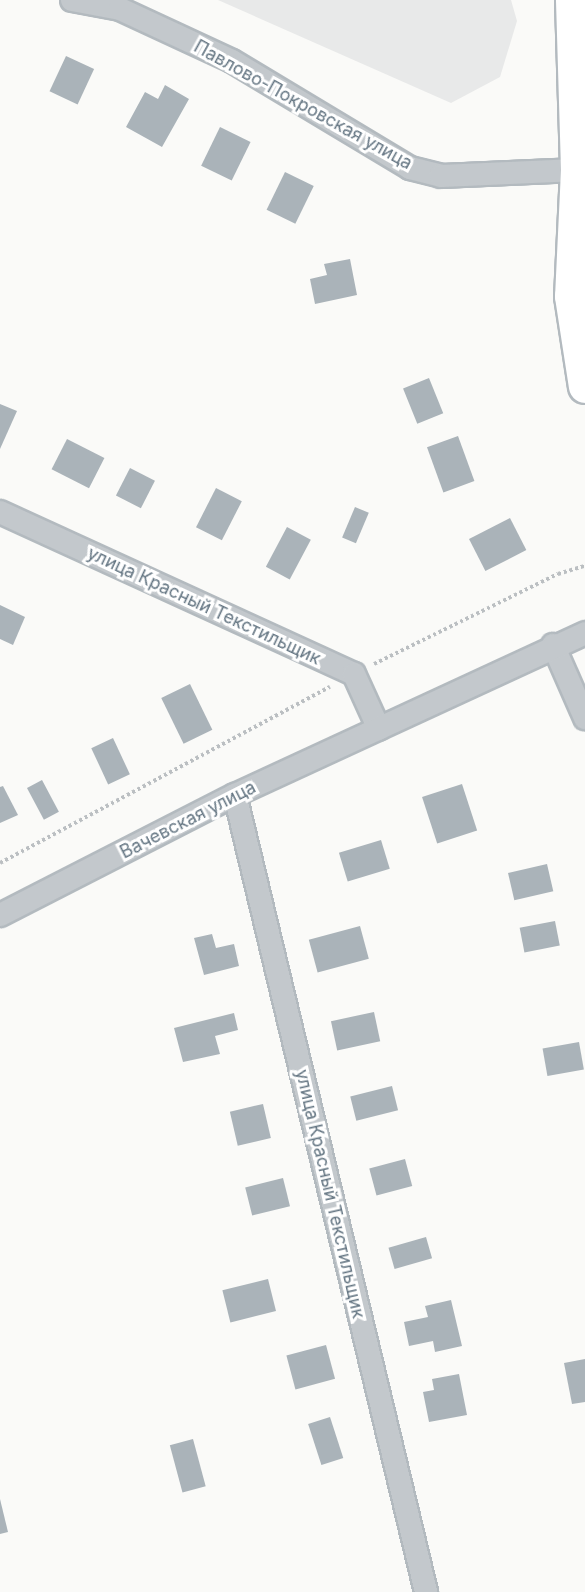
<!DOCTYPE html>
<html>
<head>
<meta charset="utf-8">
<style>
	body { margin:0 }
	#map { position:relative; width:585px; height:1592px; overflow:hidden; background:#fafaf8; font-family:Inter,sans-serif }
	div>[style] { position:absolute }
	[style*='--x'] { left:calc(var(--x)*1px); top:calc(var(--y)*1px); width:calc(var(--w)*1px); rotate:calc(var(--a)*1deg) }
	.built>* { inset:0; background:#e8e9e9 }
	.building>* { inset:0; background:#aab3b9; transform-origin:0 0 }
	.path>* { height:4px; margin-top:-2px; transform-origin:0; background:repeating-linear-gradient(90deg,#bbbfc2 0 3px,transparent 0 6px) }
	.roads { filter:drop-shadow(2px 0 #b3babf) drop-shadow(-2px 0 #b3babf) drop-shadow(0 2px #b3babf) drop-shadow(0 -2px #b3babf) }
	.street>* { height:22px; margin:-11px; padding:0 11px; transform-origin:11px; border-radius:11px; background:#c3c8cc }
	.secondary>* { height:33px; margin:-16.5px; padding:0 16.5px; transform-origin:16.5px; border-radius:16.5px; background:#fff }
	span { translate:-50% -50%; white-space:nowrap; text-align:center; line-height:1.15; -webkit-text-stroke:6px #fff; paint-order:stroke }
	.street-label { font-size:18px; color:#657683 }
</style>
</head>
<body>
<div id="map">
	<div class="built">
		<i style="clip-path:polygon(218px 0,511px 0,517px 21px,500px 77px,451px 103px)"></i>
	</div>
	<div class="building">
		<i style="left:66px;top:56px;width:31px;height:39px;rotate:25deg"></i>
		<i style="clip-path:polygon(165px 85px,189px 99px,162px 147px,126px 127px,145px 92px,158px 99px)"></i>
		<i style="left:220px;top:127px;width:34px;height:43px;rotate:26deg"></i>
		<i style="left:285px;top:172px;width:32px;height:42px;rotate:26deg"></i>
		<i style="clip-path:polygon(350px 259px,357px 295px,315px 304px,310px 279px,327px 275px,324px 264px)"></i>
		<i style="left:429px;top:378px;width:38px;height:28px;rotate:68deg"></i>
		<i style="clip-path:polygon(0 404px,17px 411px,0 449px)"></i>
		<i style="left:458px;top:436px;width:48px;height:33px;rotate:70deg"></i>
		<i style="left:67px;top:439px;width:42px;height:34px;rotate:27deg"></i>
		<i style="left:130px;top:468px;width:28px;height:31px;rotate:27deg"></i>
		<i style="left:216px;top:488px;width:29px;height:44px;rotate:27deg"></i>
		<i style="left:355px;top:507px;width:15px;height:33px;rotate:23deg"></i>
		<i style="left:510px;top:518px;width:36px;height:46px;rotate:63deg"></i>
		<i style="left:287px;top:527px;width:27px;height:45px;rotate:28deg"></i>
		<i style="clip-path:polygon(0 605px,25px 617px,13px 645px,0 639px)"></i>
		<i style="left:190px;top:684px;width:51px;height:32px;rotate:64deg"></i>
		<i style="left:113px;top:738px;width:40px;height:24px;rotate:65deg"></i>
		<i style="left:42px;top:780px;width:36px;height:17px;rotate:62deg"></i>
		<i style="left:462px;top:784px;width:49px;height:42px;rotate:72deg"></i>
		<i style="clip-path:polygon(3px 786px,18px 815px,0 823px,0 787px)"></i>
		<i style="left:381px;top:840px;width:30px;height:44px;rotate:73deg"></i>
		<i style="left:547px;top:864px;width:28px;height:40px;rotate:77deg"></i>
		<i style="left:555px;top:921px;width:25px;height:36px;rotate:79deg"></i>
		<i style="left:360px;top:926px;width:34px;height:53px;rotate:75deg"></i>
		<i style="clip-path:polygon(212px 934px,216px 948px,234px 944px,239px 966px,204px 975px,194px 938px)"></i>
		<i style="left:374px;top:1012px;width:30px;height:44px;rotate:78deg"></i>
		<i style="clip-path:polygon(234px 1013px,238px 1030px,215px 1036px,220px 1054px,183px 1062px,174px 1028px)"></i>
		<i style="left:579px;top:1042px;width:28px;height:37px;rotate:80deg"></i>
		<i style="left:392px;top:1086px;width:25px;height:43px;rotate:76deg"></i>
		<i style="left:263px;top:1104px;width:35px;height:34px;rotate:77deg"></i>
		<i style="left:405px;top:1159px;width:28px;height:37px;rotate:75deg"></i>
		<i style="left:283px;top:1178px;width:29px;height:39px;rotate:76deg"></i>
		<i style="left:426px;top:1237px;width:22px;height:39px;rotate:74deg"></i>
		<i style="left:268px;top:1279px;width:33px;height:47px;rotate:76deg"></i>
		<i style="clip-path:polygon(451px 1300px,462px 1346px,435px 1352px,433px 1341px,409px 1346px,404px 1322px,428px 1317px,425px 1306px)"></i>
		<i style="left:326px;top:1345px;width:35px;height:41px;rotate:75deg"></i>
		<i style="clip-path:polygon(585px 1359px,585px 1402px,572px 1404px,564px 1363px)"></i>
		<i style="clip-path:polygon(459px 1374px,467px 1415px,429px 1422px,423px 1392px,434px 1390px,432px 1379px)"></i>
		<i style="left:330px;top:1417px;width:43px;height:23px;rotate:72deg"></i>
		<i style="left:193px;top:1439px;width:49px;height:24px;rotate:75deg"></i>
		<i style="clip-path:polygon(0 1499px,8px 1532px,0 1534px)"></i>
	</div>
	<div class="path">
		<i style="--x:374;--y:664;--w:205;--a:-26.1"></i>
		<i style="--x:558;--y:574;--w:28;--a:-17"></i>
		<i style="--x:0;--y:863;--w:374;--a:-28.1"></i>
	</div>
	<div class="roads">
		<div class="street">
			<i style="--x:72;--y:0;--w:49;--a:10.6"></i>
			<i style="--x:120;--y:9;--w:123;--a:24.9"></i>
			<i style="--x:232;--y:61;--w:208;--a:31"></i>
			<i style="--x:410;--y:168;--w:32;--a:14"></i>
			<i style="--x:441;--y:176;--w:136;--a:-2.5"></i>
			<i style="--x:0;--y:512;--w:389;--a:24.6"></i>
			<i style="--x:354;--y:674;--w:60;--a:65.6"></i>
			<i style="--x:553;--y:645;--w:80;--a:66.3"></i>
			<i style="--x:235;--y:795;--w:820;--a:76.52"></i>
			<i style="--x:0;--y:915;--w:264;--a:-27.1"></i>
			<i style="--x:235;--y:795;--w:386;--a:-24.8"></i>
		</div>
		<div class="secondary">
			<i style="--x:572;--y:0;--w:170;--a:88.3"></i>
			<i style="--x:577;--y:170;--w:126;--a:92.7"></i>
			<i style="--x:571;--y:296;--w:91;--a:81.2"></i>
		</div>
	</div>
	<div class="street-label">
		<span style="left:303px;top:105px;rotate:29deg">Павлово-Покровская улица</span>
		<span style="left:204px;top:606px;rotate:25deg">улица Красный Текстильщик</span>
		<span style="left:188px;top:820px;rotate:-27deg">Вачевская улица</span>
		<span style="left:330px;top:1194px;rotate:77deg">улица Красный Текстильщик</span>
	</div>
</div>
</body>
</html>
